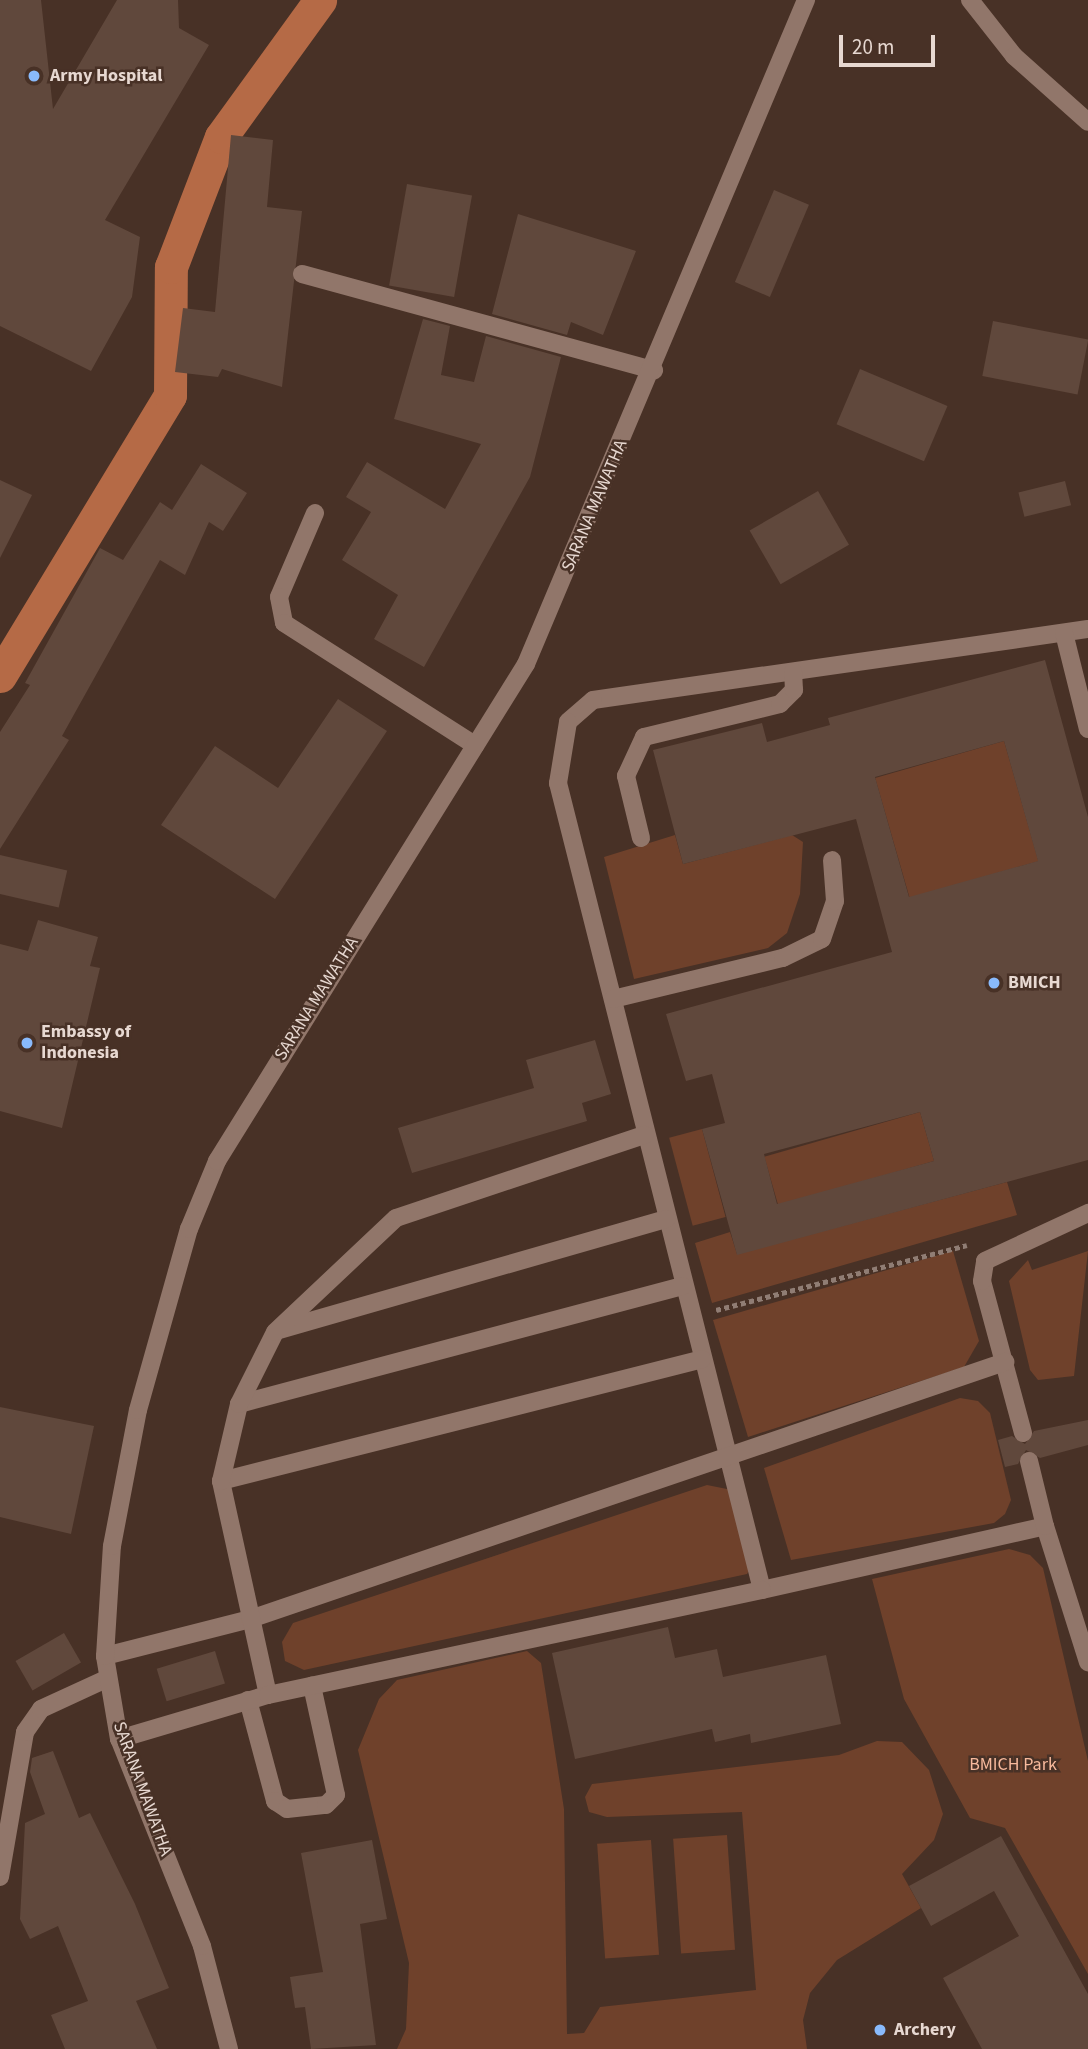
<!DOCTYPE html>
<html>
<head>
<meta charset="utf-8">
<style>
	body { margin:0 }
	#map { position:relative; width:1088px; height:2049px; overflow:hidden; background:#483126; font-family:"Source Sans 3",sans-serif }
	div>[style] { position:absolute }
	[style*='--x'] { left:calc(var(--x)*1px); top:calc(var(--y)*1px); width:calc(var(--w)*1px); rotate:calc(var(--a)*1deg) }
	.green>* { inset:0; background:#6f412b; transform-origin:0 0 }
	.canal>* { height:33px; margin:-16.5px; padding:0 16.5px; transform-origin:16.5px; border-radius:16.5px; background:#b56a46 }
	.building>* { inset:0; background:#60483c; transform-origin:0 0 }
	.path>* { height:4.5px; margin-top:-2.25px; transform-origin:0; background:repeating-linear-gradient(90deg,#907d74 0 5px,transparent 0 8.5px) }
	.service>* { height:18px; margin:-9px; padding:0 9px; transform-origin:9px; border-radius:9px; background:#91766a }
	.minor>* { height:18px; margin:-9px; padding:0 9px; transform-origin:9px; border-radius:9px; background:#91766a }
	.tertiary>* { height:18px; margin:-9px; padding:0 9px; transform-origin:9px; border-radius:9px; background:#91766a }
	.dots>* { width:19px; height:19px; translate:-50% -50%; box-sizing:border-box; border:4px solid #483126; border-radius:50% }
	span { translate:-50% -50%; white-space:nowrap; text-align:center; line-height:1.15; -webkit-text-stroke:5px #483126; paint-order:stroke }
	.poi-label { font-size:18px; color:#e7d8d1; font-weight:700 }
	.left { translate:0 -50%; text-align:left }
	.street-label { font-size:18px; color:#e7d8d1 }
	.park-label { font-size:18px; color:#f7b99c }
	.scale { position:absolute; left:839px; top:35px; width:96px; height:32px; box-sizing:border-box; border:4px solid #e7d8d1; border-top:0; padding-left:9px; font-size:21px; line-height:24px; white-space:nowrap; color:#e7d8d1; -webkit-text-stroke:5px #483126; paint-order:stroke }
</style>
</head>
<body>
<div id="map">
	<div class="green">
		<i style="left:1004px;top:741px;width:125px;height:134px;rotate:74deg"></i>
		<i style="clip-path:polygon(675px 835px,683px 864px,792px 835px,803px 842px,800px 894px,787px 933px,768px 948px,634px 979px,604px 857px)"></i>
		<i style="left:920px;top:1112px;width:51px;height:162px;rotate:74deg"></i>
		<i style="left:702px;top:1129px;width:91px;height:34px;rotate:75deg"></i>
		<i style="clip-path:polygon(1007px 1182px,1017px 1215px,712px 1303px,695px 1243px,730px 1232px,737px 1254px)"></i>
		<i style="clip-path:polygon(953px 1251px,979px 1341px,964px 1367px,748px 1437px,713px 1320px)"></i>
		<i style="clip-path:polygon(1088px 1251px,1074px 1376px,1038px 1380px,1030px 1370px,1009px 1281px,1028px 1260px,1032px 1270px)"></i>
		<i style="clip-path:polygon(960px 1398px,978px 1401px,990px 1413px,1011px 1500px,1005px 1514px,994px 1523px,791px 1560px,764px 1468px)"></i>
		<i style="clip-path:polygon(707px 1485px,732px 1490px,751px 1567px,747px 1574px,304px 1670px,285px 1661px,282px 1642px,293px 1623px)"></i>
		<i style="clip-path:polygon(1009px 1549px,1030px 1555px,1043px 1568px,1088px 1761px,1088px 1974px,1005px 1828px,970px 1818px,904px 1699px,872px 1579px)"></i>
		<i style="clip-path:polygon(527px 1651px,541px 1663px,564px 1809px,567px 2034px,584px 2033px,600px 2007px,756px 1990px,742px 1812px,607px 1817px,589px 1812px,585px 1797px,592px 1784px,839px 1755px,877px 1741px,902px 1742px,929px 1770px,943px 1814px,934px 1840px,902px 1874px,921px 1908px,837px 1960px,810px 1993px,803px 2020px,807px 2049px,397px 2049px,406px 2029px,409px 1963px,358px 1750px,379px 1699px,397px 1680px)"></i>
		<i style="left:727px;top:1835px;width:115px;height:54px;rotate:86deg"></i>
		<i style="left:651px;top:1840px;width:115px;height:54px;rotate:86deg"></i>
	</div>
	<div class="canal">
		<i style="--x:0;--y:676;--w:328;--a:-58.8"></i>
		<i style="--x:170;--y:395;--w:128;--a:-89.6"></i>
		<i style="--x:171;--y:267;--w:139;--a:-69"></i>
		<i style="--x:221;--y:137;--w:169;--a:-54.1"></i>
	</div>
	<div class="building">
		<i style="clip-path:polygon(0 0,41px 0,53px 109px,117px 0,178px 0,179px 28px,209px 45px,105px 220px,140px 237px,132px 297px,91px 371px,0 326px)"></i>
		<i style="clip-path:polygon(231px 135px,273px 140px,267px 207px,302px 211px,282px 387px,222px 369px,218px 377px,175px 372px,183px 308px,215px 312px)"></i>
		<i style="left:407px;top:184px;width:66px;height:103px;rotate:10deg"></i>
		<i style="left:774px;top:190px;width:38px;height:100px;rotate:23deg"></i>
		<i style="clip-path:polygon(518px 214px,636px 251px,603px 335px,571px 322px,567px 335px,492px 314px)"></i>
		<i style="clip-path:polygon(423px 319px,450px 326px,441px 375px,474px 382px,486px 336px,561px 357px,530px 477px,424px 667px,374px 639px,398px 595px,342px 560px,371px 512px,346px 497px,367px 462px,445px 509px,481px 444px,394px 419px)"></i>
		<i style="left:993px;top:321px;width:97px;height:56px;rotate:11deg"></i>
		<i style="left:860px;top:369px;width:95px;height:60px;rotate:23deg"></i>
		<i style="clip-path:polygon(201px 464px,247px 493px,223px 531px,209px 522px,185px 575px,160px 560px,62px 736px,69px 740px,0 849px,0 732px,30px 685px,25px 683px,100px 548px,123px 560px,160px 502px,172px 510px)"></i>
		<i style="clip-path:polygon(0 480px,32px 495px,0 558px)"></i>
		<i style="left:1065px;top:481px;width:25px;height:48px;rotate:76deg"></i>
		<i style="left:818px;top:491px;width:62px;height:79px;rotate:60deg"></i>
		<i style="clip-path:polygon(evenodd,1045px 660px,1088px 817px,1088px 1160px,737px 1255px,702px 1129px,725px 1123px,712px 1074px,686px 1081px,666px 1014px,892px 952px,856px 819px,683px 864px,653px 750px,762px 723px,767px 742px,830px 725px,828px 718px,1045px 660px,1004px 741px,1038px 861px,909px 897px,875px 777px,1004px 741px,1045px 660px,920px 1112px,934px 1161px,777px 1204px,764px 1154px,920px 1112px)"></i>
		<i style="clip-path:polygon(338px 699px,387px 731px,275px 899px,161px 825px,215px 746px,278px 788px)"></i>
		<i style="left:0;top:855px;width:69px;height:38px;rotate:13deg"></i>
		<i style="clip-path:polygon(38px 920px,98px 937px,90px 966px,100px 968px,62px 1128px,0 1111px,0 944px,28px 951px)"></i>
		<i style="clip-path:polygon(595px 1040px,611px 1094px,582px 1103px,587px 1121px,412px 1173px,398px 1128px,534px 1088px,526px 1060px)"></i>
		<i style="clip-path:polygon(0 1407px,94px 1426px,71px 1534px,0 1517px)"></i>
		<i style="clip-path:polygon(1088px 1420px,1088px 1445px,1040px 1458px,1026px 1450px,1018px 1464px,1005px 1467px,998px 1440px,1012px 1436px,1025px 1444px,1034px 1431px)"></i>
		<i style="clip-path:polygon(668px 1627px,675px 1658px,717px 1649px,723px 1677px,826px 1655px,841px 1724px,751px 1743px,750px 1734px,715px 1742px,712px 1729px,575px 1759px,552px 1653px)"></i>
		<i style="left:64px;top:1633px;width:34px;height:56px;rotate:60deg"></i>
		<i style="left:215px;top:1651px;width:34px;height:61px;rotate:73deg"></i>
		<i style="clip-path:polygon(53px 1751px,79px 1818px,90px 1813px,135px 1904px,169px 1988px,136px 2001px,157px 2049px,65px 2049px,51px 2015px,88px 2001px,58px 1926px,30px 1939px,20px 1919px,25px 1823px,45px 1814px,30px 1772px,32px 1758px)"></i>
		<i style="clip-path:polygon(1001px 1836px,1088px 1994px,1088px 2049px,982px 2049px,943px 1978px,1019px 1936px,994px 1891px,931px 1926px,909px 1886px)"></i>
		<i style="clip-path:polygon(372px 1840px,387px 1919px,360px 1924px,376px 2045px,311px 2049px,305px 2007px,295px 2008px,290px 1977px,323px 1972px,301px 1853px)"></i>
	</div>
	<div class="path">
		<i style="--x:716;--y:1310;--w:259;--a:-14.5"></i>
	</div>
	<div class="service">
		<i style="--x:970;--y:0;--w:71;--a:51.8"></i>
		<i style="--x:1014;--y:56;--w:99;--a:41.7"></i>
		<i style="--x:1088;--y:629;--w:500;--a:171.84"></i>
		<i style="--x:593;--y:700;--w:33;--a:139"></i>
		<i style="--x:568;--y:722;--w:62;--a:99.3"></i>
		<i style="--x:558;--y:783;--w:832;--a:75.81"></i>
		<i style="--x:762;--y:1590;--w:290;--a:-12.7"></i>
		<i style="--x:1045;--y:1526;--w:143;--a:72.5"></i>
		<i style="--x:1064;--y:633;--w:99;--a:76"></i>
		<i style="--x:641;--y:838;--w:64;--a:-103.6"></i>
		<i style="--x:626;--y:776;--w:43;--a:-65.2"></i>
		<i style="--x:644;--y:737;--w:140;--a:-13.6"></i>
		<i style="--x:780;--y:704;--w:20;--a:-45"></i>
		<i style="--x:794;--y:690;--w:18;--a:-93"></i>
		<i style="--x:613;--y:999;--w:175;--a:-13.6"></i>
		<i style="--x:783;--y:958;--w:43;--a:-26"></i>
		<i style="--x:822;--y:939;--w:40;--a:-71.1"></i>
		<i style="--x:835;--y:901;--w:41;--a:-94.2"></i>
		<i style="--x:279;--y:1330;--w:403;--a:-16"></i>
		<i style="--x:239;--y:1404;--w:459;--a:-14.9"></i>
		<i style="--x:1023;--y:1433;--w:157;--a:-105.1"></i>
		<i style="--x:982;--y:1281;--w:20;--a:-81"></i>
		<i style="--x:985;--y:1261;--w:114;--a:-25"></i>
		<i style="--x:1029;--y:1461;--w:67;--a:76.2"></i>
		<i style="--x:221;--y:1481;--w:496;--a:-14.2"></i>
		<i style="--x:105;--y:1656;--w:150;--a:-14.3"></i>
		<i style="--x:250;--y:1619;--w:798;--a:-18.8"></i>
		<i style="--x:268;--y:1695;--w:219;--a:-102.4"></i>
		<i style="--x:221;--y:1481;--w:79;--a:-76.8"></i>
		<i style="--x:239;--y:1404;--w:80;--a:-63.4"></i>
		<i style="--x:275;--y:1332;--w:166;--a:-43.3"></i>
		<i style="--x:396;--y:1218;--w:262;--a:-18.5"></i>
		<i style="--x:248;--y:1700;--w:105;--a:75"></i>
		<i style="--x:275;--y:1801;--w:14;--a:34"></i>
		<i style="--x:287;--y:1809;--w:39;--a:-6"></i>
		<i style="--x:326;--y:1805;--w:14;--a:-45"></i>
		<i style="--x:336;--y:1795;--w:112;--a:-102.4"></i>
		<i style="--x:119;--y:1739;--w:155;--a:-16.5"></i>
		<i style="--x:268;--y:1695;--w:505;--a:-12"></i>
	</div>
	<div class="minor">
		<i style="--x:302;--y:274;--w:365;--a:15.3"></i>
		<i style="--x:315;--y:513;--w:91;--a:113.2"></i>
		<i style="--x:279;--y:597;--w:26;--a:79"></i>
		<i style="--x:284;--y:623;--w:227;--a:32.6"></i>
		<i style="--x:0;--y:1877;--w:147;--a:-80.2"></i>
		<i style="--x:25;--y:1732;--w:28;--a:-55"></i>
		<i style="--x:41;--y:1709;--w:72;--a:-24.8"></i>
	</div>
	<div class="tertiary">
		<i style="--x:229;--y:2049;--w:106;--a:-104.7"></i>
		<i style="--x:202;--y:1946;--w:223;--a:-111.8"></i>
		<i style="--x:119;--y:1739;--w:84;--a:-99.6"></i>
		<i style="--x:105;--y:1656;--w:110;--a:-86.4"></i>
		<i style="--x:112;--y:1546;--w:138;--a:-79.2"></i>
		<i style="--x:138;--y:1410;--w:188;--a:-74.3"></i>
		<i style="--x:189;--y:1229;--w:74;--a:-67.6"></i>
		<i style="--x:217;--y:1161;--w:585;--a:-58.13"></i>
		<i style="--x:526;--y:664;--w:721;--a:-67.14"></i>
	</div>
	<div class="dots">
		<i style="left:34px;top:76px;background:#89bafc"></i>
		<i style="left:994px;top:983px;background:#89bafc"></i>
		<i style="left:27px;top:1043px;background:#89bafc"></i>
		<i style="left:880px;top:2030px;background:#89bafc"></i>
	</div>
	<div class="poi-label">
		<span class="left" style="left:50px;top:76px">Army Hospital</span>
		<span class="left" style="left:1008px;top:983px">BMICH</span>
		<span class="left" style="left:41px;top:1043px">Embassy of<br>Indonesia</span>
		<span class="left" style="left:894px;top:2030px">Archery</span>
	</div>
	<div class="street-label">
		<span style="left:595px;top:506px;rotate:-67deg">SARANA MAWATHA</span>
		<span style="left:317px;top:999px;rotate:-58deg">SARANA MAWATHA</span>
		<span style="left:142px;top:1789px;rotate:70deg">SARANA MAWATHA</span>
	</div>
	<div class="park-label">
		<span style="left:1013px;top:1765px">BMICH Park</span>
	</div>
	<div class="scale">20 m</div>
</div>
</body>
</html>
